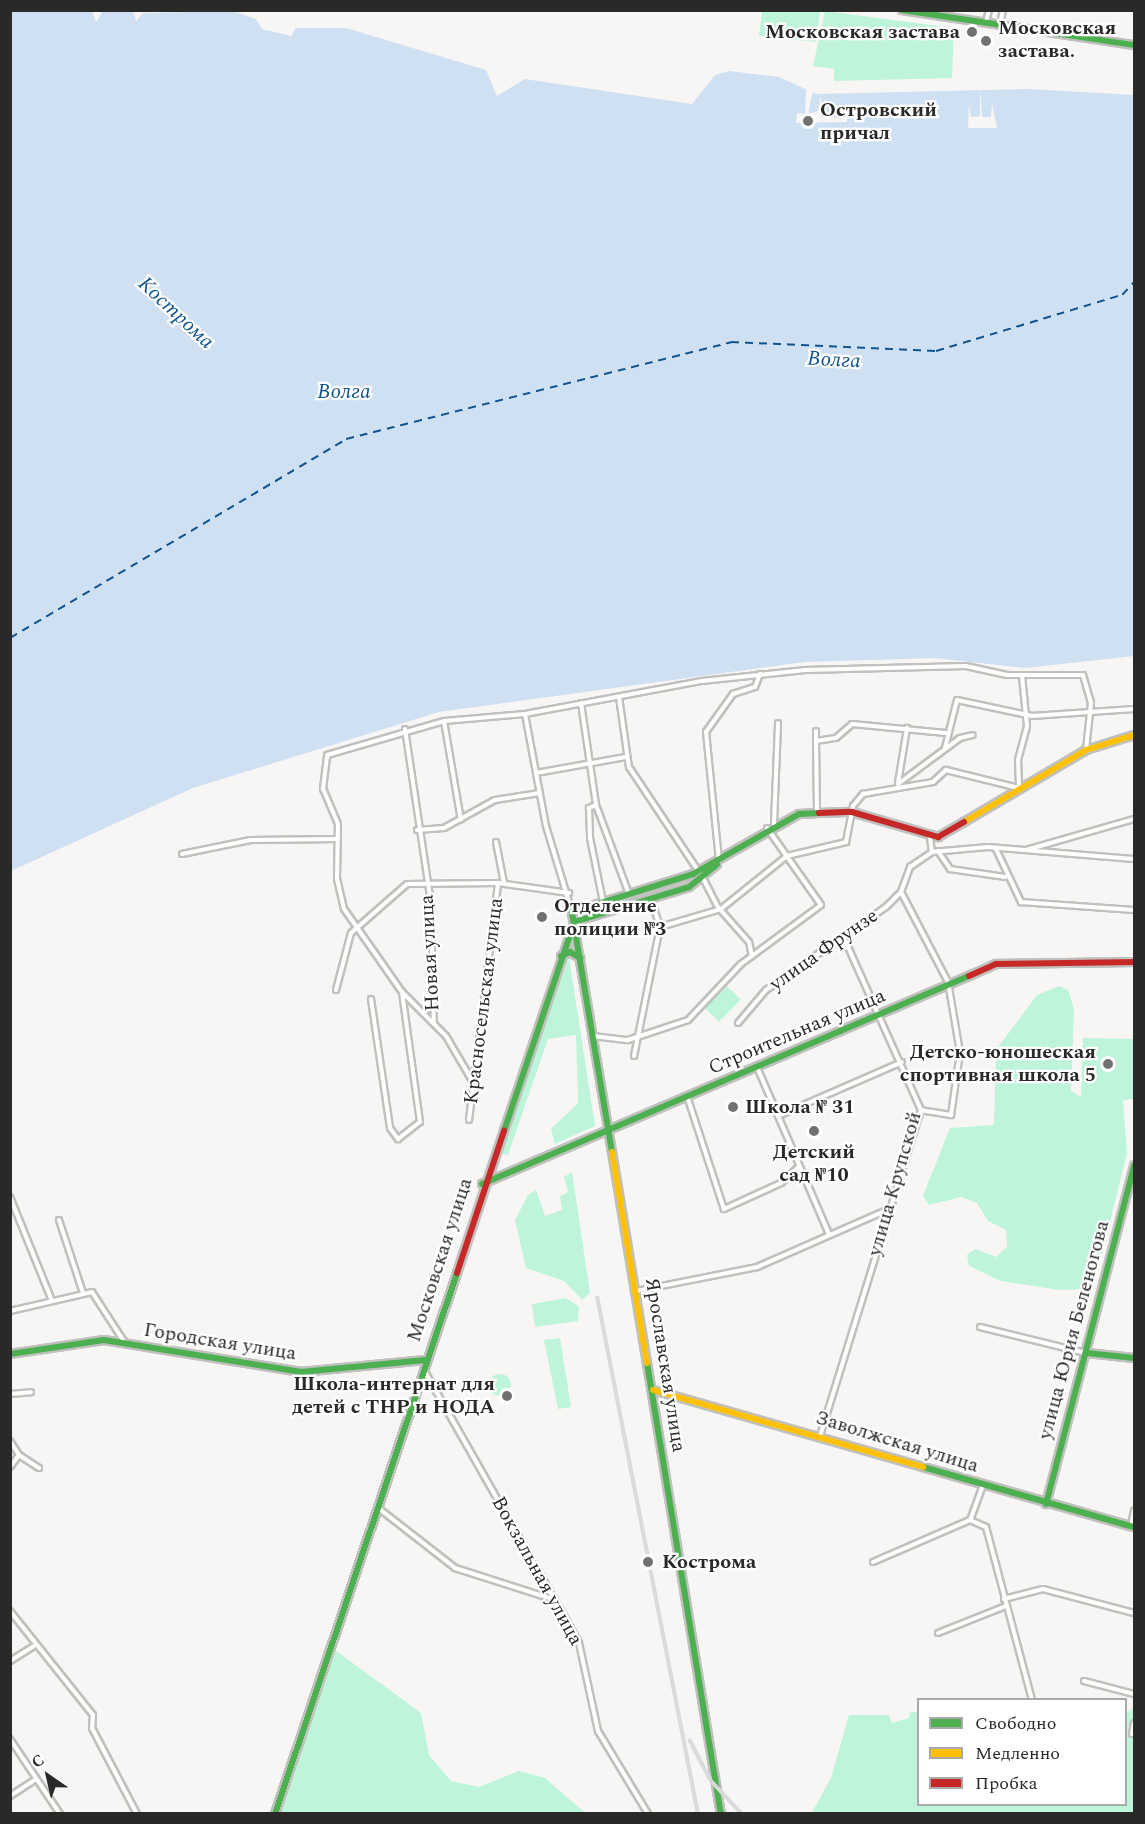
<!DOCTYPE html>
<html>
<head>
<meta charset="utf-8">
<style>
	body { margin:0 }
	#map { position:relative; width:1145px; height:1824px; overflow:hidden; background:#f8f6f4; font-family:Spectral,serif }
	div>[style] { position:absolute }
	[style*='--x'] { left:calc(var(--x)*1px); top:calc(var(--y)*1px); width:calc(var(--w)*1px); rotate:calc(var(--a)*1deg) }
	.green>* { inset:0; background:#bef4da; transform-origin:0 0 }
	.round { border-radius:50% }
	.water>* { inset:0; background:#cfe0f3 }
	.pier>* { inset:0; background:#f8f6f4 }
	.ferry>* { height:1.5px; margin-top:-0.75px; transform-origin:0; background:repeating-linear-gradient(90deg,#0f5390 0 8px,transparent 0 14px) }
	.roads { filter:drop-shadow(2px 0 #c0c0be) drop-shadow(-2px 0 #c0c0be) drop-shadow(0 2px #c0c0be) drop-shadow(0 -2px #c0c0be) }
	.street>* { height:4px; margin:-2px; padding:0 2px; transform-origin:2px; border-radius:2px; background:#fefefd }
	.fast>* { height:6px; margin:-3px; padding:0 3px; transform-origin:3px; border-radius:3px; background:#4caf50 }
	.slow>* { height:6px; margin:-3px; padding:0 3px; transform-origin:3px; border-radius:3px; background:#ffc107 }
	.jam>* { height:6px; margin:-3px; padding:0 3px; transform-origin:3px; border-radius:3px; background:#c62828 }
	.rail>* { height:4px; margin-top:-2px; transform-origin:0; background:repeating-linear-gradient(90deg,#fff 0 4.5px,#d9d9d9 0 9px); box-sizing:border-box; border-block:2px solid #d9d9d9 }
	.dots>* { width:16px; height:16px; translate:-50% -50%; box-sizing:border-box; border:3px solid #fff; border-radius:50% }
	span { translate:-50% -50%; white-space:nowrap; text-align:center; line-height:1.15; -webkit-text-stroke:4.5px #fff; paint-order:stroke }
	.poi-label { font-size:20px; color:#292927; font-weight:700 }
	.left { translate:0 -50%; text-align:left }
	.right { translate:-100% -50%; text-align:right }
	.street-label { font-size:20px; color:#292927 }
	.water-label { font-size:21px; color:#0f5390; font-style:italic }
	.frame { position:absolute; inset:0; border:12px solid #292927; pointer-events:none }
	.legend { position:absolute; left:917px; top:1698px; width:210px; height:108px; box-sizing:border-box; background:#fff; border:2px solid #a9a9a9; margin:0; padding:8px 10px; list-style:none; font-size:18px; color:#292927 }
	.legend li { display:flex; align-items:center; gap:12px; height:30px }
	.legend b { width:30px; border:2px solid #a9a9a9 }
	.north { position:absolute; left:18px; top:1746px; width:60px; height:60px; -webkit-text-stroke:4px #fff; paint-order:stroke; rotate:326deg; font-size:16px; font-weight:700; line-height:24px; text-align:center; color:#292927 }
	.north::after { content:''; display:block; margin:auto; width:21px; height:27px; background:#292927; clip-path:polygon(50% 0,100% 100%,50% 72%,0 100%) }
</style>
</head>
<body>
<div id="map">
	<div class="green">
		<i style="clip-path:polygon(762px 11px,820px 11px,816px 42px,759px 36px)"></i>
		<i style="clip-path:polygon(825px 11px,954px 28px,952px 78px,834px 81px,834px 69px,813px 66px)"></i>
		<i style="clip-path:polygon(569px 957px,595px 1126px,555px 1144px,551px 1129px,578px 1103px,576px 1035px,548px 1039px,508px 1155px,496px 1152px)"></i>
		<i style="left:726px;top:985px;width:21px;height:31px;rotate:45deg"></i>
		<i style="clip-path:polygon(1059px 986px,1068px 990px,1074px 1009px,1071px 1091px,1081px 1097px,1083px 1038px,1134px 1039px,1134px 1099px,1123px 1100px,1127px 1154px,1100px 1261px,1089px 1289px,1059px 1290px,1001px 1281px,969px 1266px,967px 1255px,975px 1249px,996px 1257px,1007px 1247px,1006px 1230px,988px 1221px,977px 1203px,961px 1197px,929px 1205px,923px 1196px,950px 1128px,994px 1125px,996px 1050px,1037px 995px)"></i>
		<i style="clip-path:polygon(572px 1172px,590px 1293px,582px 1300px,564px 1281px,526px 1268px,515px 1220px,528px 1195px,536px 1190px,545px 1216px,562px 1210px,560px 1196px,568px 1192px,564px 1177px)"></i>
		<i style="clip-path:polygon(566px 1298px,579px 1307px,578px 1321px,535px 1327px,532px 1304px)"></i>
		<i style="clip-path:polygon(560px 1338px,571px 1407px,558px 1409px,544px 1340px)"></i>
		<i class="round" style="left:489px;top:1374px;width:22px;height:22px"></i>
		<i style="clip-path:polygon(335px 1650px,421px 1713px,429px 1755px,451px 1781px,479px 1787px,519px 1771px,545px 1778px,585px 1813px,281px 1813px)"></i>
		<i style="clip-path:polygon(1134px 1708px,1134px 1813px,811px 1814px,831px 1778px,849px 1715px,889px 1715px,892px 1723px,909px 1718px,910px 1712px,918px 1712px,918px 1804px,1126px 1804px,1126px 1713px)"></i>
	</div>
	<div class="water">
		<i style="clip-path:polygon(11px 11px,92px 11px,96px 22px,103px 11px,133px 11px,136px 21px,143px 13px,232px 11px,256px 19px,262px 29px,291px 36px,296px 28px,346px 28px,486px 70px,497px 96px,525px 79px,692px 104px,715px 75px,729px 71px,779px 77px,816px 94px,1028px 89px,1134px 95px,1134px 656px,1026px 668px,934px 658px,805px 662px,439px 712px,193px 788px,11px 871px)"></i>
	</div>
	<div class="pier">
		<i style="clip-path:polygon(980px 88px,982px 117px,991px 117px,992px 104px,997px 128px,968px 128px,969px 104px,971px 117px,980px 116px)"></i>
		<i style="clip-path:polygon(806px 89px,813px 90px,808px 114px,818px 111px,821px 94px,821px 117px,847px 118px,847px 122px,796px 123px,797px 113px,805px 114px)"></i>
	</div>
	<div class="ferry">
		<i style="--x:10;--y:638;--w:391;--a:-30.6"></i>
		<i style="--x:346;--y:439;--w:397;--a:-14.1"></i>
		<i style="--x:731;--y:342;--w:205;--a:2.5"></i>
		<i style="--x:936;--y:351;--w:194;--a:-16.8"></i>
		<i style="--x:1122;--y:295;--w:18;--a:-47"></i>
	</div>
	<div class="roads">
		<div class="street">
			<i style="--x:986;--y:22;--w:12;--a:-76"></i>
			<i style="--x:1000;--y:24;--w:14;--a:-78"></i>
			<i style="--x:619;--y:697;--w:71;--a:81.9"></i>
			<i style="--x:629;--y:767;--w:126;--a:56.3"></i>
			<i style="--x:581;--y:703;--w:103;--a:81.6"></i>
			<i style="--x:596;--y:805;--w:95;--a:69.7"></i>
			<i style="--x:525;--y:714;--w:114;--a:79.4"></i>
			<i style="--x:546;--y:826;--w:90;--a:73.2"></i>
			<i style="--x:444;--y:721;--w:100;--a:80.3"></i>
			<i style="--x:405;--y:729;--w:177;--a:81.5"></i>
			<i style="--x:431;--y:904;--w:120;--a:88.6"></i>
			<i style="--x:816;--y:731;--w:10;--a:90"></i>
			<i style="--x:945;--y:748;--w:49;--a:-76"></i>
			<i style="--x:957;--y:700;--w:77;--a:12"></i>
			<i style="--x:1032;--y:716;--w:102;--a:-3.9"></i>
			<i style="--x:536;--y:773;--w:91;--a:-10.1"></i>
			<i style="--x:898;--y:783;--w:56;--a:-80.7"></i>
			<i style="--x:898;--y:784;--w:77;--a:-36.6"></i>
			<i style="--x:960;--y:738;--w:13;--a:-13"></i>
			<i style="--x:1019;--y:787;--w:27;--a:-92"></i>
			<i style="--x:1018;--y:760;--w:35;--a:-75"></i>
			<i style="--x:1027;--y:726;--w:50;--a:-95.7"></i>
			<i style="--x:596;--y:805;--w:8;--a:157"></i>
			<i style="--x:589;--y:808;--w:30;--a:88"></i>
			<i style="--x:590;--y:838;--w:65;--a:78.5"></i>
			<i style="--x:817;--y:811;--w:70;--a:-90.8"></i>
			<i style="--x:816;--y:741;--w:20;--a:-9"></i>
			<i style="--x:836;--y:738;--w:21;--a:-41"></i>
			<i style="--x:852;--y:724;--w:94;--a:5.5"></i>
			<i style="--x:774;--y:824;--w:101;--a:-87.7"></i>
			<i style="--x:417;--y:830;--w:27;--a:-4"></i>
			<i style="--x:444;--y:828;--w:58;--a:-28.8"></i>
			<i style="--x:495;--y:800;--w:45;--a:-9"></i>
			<i style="--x:930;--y:838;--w:14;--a:82"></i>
			<i style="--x:496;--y:842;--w:42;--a:79"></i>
			<i style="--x:996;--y:849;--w:59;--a:64.7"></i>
			<i style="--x:1021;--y:902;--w:113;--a:4"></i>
			<i style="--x:1026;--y:850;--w:112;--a:-16"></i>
			<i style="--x:938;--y:851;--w:22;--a:56"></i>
			<i style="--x:950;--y:869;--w:56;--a:8.3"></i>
			<i style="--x:182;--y:854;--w:70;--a:-11.5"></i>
			<i style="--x:251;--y:840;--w:87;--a:-0.7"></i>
			<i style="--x:719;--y:860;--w:129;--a:-95.8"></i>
			<i style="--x:706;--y:732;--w:47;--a:-54.6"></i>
			<i style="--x:733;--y:694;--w:23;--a:-18"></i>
			<i style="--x:755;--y:687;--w:14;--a:-69"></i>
			<i style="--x:703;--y:878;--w:33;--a:63"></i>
			<i style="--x:718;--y:907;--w:47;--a:48.5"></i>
			<i style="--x:749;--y:942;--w:14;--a:78"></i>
			<i style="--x:901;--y:892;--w:102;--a:62.4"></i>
			<i style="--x:948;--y:982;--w:71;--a:80.3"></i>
			<i style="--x:960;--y:1052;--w:64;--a:98.1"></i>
			<i style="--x:951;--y:1115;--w:30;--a:-171"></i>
			<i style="--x:660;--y:927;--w:64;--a:-16.4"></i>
			<i style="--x:721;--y:909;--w:85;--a:-38.8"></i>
			<i style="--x:787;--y:856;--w:61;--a:-13.3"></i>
			<i style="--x:846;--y:842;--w:37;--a:-79"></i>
			<i style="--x:853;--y:806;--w:16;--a:-50"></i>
			<i style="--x:863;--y:794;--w:71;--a:-9.7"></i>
			<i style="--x:933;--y:782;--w:18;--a:-43"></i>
			<i style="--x:946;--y:770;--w:75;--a:13.9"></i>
			<i style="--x:336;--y:990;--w:59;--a:-75.3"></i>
			<i style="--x:351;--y:933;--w:74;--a:-41.2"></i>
			<i style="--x:407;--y:884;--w:91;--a:-0.6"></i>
			<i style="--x:498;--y:883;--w:72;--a:8"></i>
			<i style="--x:402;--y:992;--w:62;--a:45"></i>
			<i style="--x:446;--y:1036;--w:53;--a:59.6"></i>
			<i style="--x:371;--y:999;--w:130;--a:81.6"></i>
			<i style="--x:390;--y:1128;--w:14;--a:54"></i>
			<i style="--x:398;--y:1139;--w:28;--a:-38"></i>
			<i style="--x:420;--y:1122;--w:131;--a:-97.9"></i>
			<i style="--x:402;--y:992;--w:101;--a:-124.9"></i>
			<i style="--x:344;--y:909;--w:31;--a:-103"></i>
			<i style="--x:337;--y:879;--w:55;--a:-89"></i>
			<i style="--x:338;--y:824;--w:38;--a:-113"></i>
			<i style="--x:323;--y:789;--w:34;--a:-83"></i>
			<i style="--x:327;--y:755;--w:122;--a:-16.2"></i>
			<i style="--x:444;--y:721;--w:81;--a:-4.9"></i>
			<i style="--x:525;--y:714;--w:180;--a:-10.6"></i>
			<i style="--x:702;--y:681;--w:104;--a:-6.1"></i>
			<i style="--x:805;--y:670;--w:161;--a:-1.4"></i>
			<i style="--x:966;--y:666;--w:42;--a:12.4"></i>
			<i style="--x:1007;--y:675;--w:76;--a:0"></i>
			<i style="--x:1083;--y:675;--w:29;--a:74"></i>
			<i style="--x:1091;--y:703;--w:47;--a:96.1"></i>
			<i style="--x:738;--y:1023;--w:43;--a:-49.7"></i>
			<i style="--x:766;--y:990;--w:146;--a:-34.7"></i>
			<i style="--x:886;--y:907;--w:21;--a:-45"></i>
			<i style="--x:901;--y:892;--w:27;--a:-70"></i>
			<i style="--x:910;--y:867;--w:27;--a:-34"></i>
			<i style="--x:932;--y:852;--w:56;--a:-5.1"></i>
			<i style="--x:988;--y:847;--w:146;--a:4.7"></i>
			<i style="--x:593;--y:1036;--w:35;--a:7"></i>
			<i style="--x:628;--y:1040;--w:63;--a:-18.4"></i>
			<i style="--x:688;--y:1020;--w:77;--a:-46.6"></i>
			<i style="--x:741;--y:964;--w:99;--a:-36.4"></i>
			<i style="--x:821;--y:905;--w:94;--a:-125"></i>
			<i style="--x:634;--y:1056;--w:132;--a:-78.6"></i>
			<i style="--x:660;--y:927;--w:29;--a:-108"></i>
			<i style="--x:757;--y:1067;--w:182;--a:66.7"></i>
			<i style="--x:687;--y:1096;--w:119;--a:71.9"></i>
			<i style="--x:724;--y:1209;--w:63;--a:-24.5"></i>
			<i style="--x:781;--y:1183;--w:25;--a:-42"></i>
			<i style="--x:778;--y:1116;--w:135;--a:-23.5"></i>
			<i style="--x:469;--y:1120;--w:239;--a:-83"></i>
			<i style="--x:10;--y:1197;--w:112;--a:68"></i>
			<i style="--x:59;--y:1220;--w:77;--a:71.8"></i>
			<i style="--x:636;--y:1291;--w:123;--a:-11.2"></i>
			<i style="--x:757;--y:1267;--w:144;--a:-23.7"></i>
			<i style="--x:10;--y:1311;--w:84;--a:-13"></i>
			<i style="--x:92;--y:1292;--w:61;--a:57.1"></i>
			<i style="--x:980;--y:1327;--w:109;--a:13.8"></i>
			<i style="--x:424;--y:1370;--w:314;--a:60.4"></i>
			<i style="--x:579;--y:1643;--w:90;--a:77.8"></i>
			<i style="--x:598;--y:1731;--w:97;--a:58.9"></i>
			<i style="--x:10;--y:1394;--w:21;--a:-5"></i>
			<i style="--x:820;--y:1436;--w:341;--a:-72.8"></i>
			<i style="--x:921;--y:1110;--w:186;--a:-114.1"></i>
			<i style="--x:10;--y:1441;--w:17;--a:57"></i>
			<i style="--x:19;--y:1455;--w:24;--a:33"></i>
			<i style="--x:10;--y:1467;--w:15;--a:-53"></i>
			<i style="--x:983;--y:1485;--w:37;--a:110"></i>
			<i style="--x:970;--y:1520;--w:17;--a:24"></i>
			<i style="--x:986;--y:1527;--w:179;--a:75.1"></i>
			<i style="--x:377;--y:1507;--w:99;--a:38"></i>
			<i style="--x:455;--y:1568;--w:105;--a:17.7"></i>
			<i style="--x:1131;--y:1526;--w:16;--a:-79"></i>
			<i style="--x:873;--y:1562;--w:106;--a:-23.4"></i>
			<i style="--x:1004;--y:1599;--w:40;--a:-14.4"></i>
			<i style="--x:1043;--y:1589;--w:94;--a:14.8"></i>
			<i style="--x:10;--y:1611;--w:133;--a:51.4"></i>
			<i style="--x:93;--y:1715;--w:13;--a:94"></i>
			<i style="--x:92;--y:1728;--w:97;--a:62.4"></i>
			<i style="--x:938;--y:1633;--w:73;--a:-21.7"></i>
			<i style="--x:10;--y:1661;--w:28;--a:-32"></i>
			<i style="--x:1084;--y:1681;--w:52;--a:14.6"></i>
			<i style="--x:1132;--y:1734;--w:11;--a:-80"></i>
			<i style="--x:10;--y:1739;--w:90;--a:56.3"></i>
			<i style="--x:10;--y:1796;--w:31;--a:-33"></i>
		</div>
		<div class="fast">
			<i style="--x:902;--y:10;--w:235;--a:8.6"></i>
			<i style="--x:574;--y:922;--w:120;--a:-16.9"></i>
			<i style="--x:689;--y:887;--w:36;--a:-39"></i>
			<i style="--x:561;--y:956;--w:10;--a:-24"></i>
			<i style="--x:570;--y:952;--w:12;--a:31"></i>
			<i style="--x:504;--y:1131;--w:219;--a:-71.4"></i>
			<i style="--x:612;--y:1152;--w:243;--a:-99.5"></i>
			<i style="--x:572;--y:912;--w:127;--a:-17.4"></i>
			<i style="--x:693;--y:874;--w:122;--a:-29.5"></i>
			<i style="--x:799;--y:814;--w:20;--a:-3"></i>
			<i style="--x:482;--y:1184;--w:530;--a:-23.13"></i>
			<i style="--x:1087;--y:1353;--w:47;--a:6.1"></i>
			<i style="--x:10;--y:1354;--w:95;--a:-8.5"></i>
			<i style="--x:104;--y:1340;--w:200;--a:9.2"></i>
			<i style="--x:301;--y:1372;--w:125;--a:-5.5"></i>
			<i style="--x:647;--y:1363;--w:457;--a:80.7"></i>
			<i style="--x:923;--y:1467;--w:219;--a:15.9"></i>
			<i style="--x:1046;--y:1504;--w:350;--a:-75.4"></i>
			<i style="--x:275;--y:1814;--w:571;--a:-71.41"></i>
		</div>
		<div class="slow">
			<i style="--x:964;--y:822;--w:142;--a:-30.5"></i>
			<i style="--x:1086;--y:750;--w:50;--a:-17.4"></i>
			<i style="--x:612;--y:1152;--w:214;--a:80.6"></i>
			<i style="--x:653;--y:1390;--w:281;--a:15.9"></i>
		</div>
		<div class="jam">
			<i style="--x:819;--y:813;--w:33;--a:-2"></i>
			<i style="--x:852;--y:812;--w:90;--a:16.2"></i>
			<i style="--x:938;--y:837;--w:30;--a:-30"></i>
			<i style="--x:969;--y:976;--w:30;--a:-24"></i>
			<i style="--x:996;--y:964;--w:138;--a:-0.8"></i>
			<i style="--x:457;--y:1273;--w:150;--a:-71.7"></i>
		</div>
	</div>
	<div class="rail">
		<i style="--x:597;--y:1296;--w:528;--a:78.97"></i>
		<i style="--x:689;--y:1739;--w:47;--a:62.4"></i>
		<i style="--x:711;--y:1781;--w:45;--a:46.8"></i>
	</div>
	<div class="dots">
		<i style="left:972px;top:32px;background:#71716f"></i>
		<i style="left:986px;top:41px;background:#71716f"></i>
		<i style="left:808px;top:121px;background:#71716f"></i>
		<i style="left:542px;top:917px;background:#71716f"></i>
		<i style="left:1108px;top:1064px;background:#71716f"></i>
		<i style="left:733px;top:1107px;background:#71716f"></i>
		<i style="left:814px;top:1131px;background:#71716f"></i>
		<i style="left:507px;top:1396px;background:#71716f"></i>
		<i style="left:648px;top:1562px;background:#71716f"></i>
	</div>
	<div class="poi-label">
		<span class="left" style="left:998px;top:40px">Московская<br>застава.</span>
		<span class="right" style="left:960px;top:32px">Московская застава</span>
		<span class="left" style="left:820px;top:122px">Островский<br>причал</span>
		<span class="left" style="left:554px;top:918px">Отделение<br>полиции №3</span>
		<span class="right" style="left:1096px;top:1064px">Детско-юношеская<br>спортивная школа 5</span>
		<span class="left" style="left:745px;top:1107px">Школа № 31</span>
		<span style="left:814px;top:1164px">Детский<br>сад №10</span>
		<span class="right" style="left:495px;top:1396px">Школа-интернат для<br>детей с ТНР и НОДА</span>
		<span class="left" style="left:662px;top:1562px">Кострома</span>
	</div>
	<div class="street-label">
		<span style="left:824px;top:950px;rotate:-35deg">улица Фрунзе</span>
		<span style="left:430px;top:953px;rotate:-93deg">Новая улица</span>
		<span style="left:484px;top:1001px;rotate:-83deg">Красносельская улица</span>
		<span style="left:797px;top:1032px;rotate:-23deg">Строительная улица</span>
		<span style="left:895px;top:1184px;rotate:-74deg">улица Крупской</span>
		<span style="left:440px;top:1260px;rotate:-72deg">Московская улица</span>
		<span style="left:1074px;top:1330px;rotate:-75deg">улица Юрия Беленогова</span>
		<span style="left:220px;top:1342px;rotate:9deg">Городская улица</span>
		<span style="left:665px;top:1365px;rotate:81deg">Ярославская улица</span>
		<span style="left:897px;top:1442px;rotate:17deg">Заволжская улица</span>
		<span style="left:537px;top:1571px;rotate:61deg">Вокзальная улица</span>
	</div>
	<div class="water-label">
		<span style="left:176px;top:313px;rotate:43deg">Кострома</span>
		<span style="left:834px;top:360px;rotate:3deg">Волга</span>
		<span style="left:344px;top:392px">Волга</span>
	</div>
	<div class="frame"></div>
	<ul class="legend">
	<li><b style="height:8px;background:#4caf50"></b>Свободно</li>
	<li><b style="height:8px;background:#ffc107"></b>Медленно</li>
	<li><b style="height:8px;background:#c62828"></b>Пробка</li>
	</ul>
	<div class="north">С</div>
</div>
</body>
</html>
